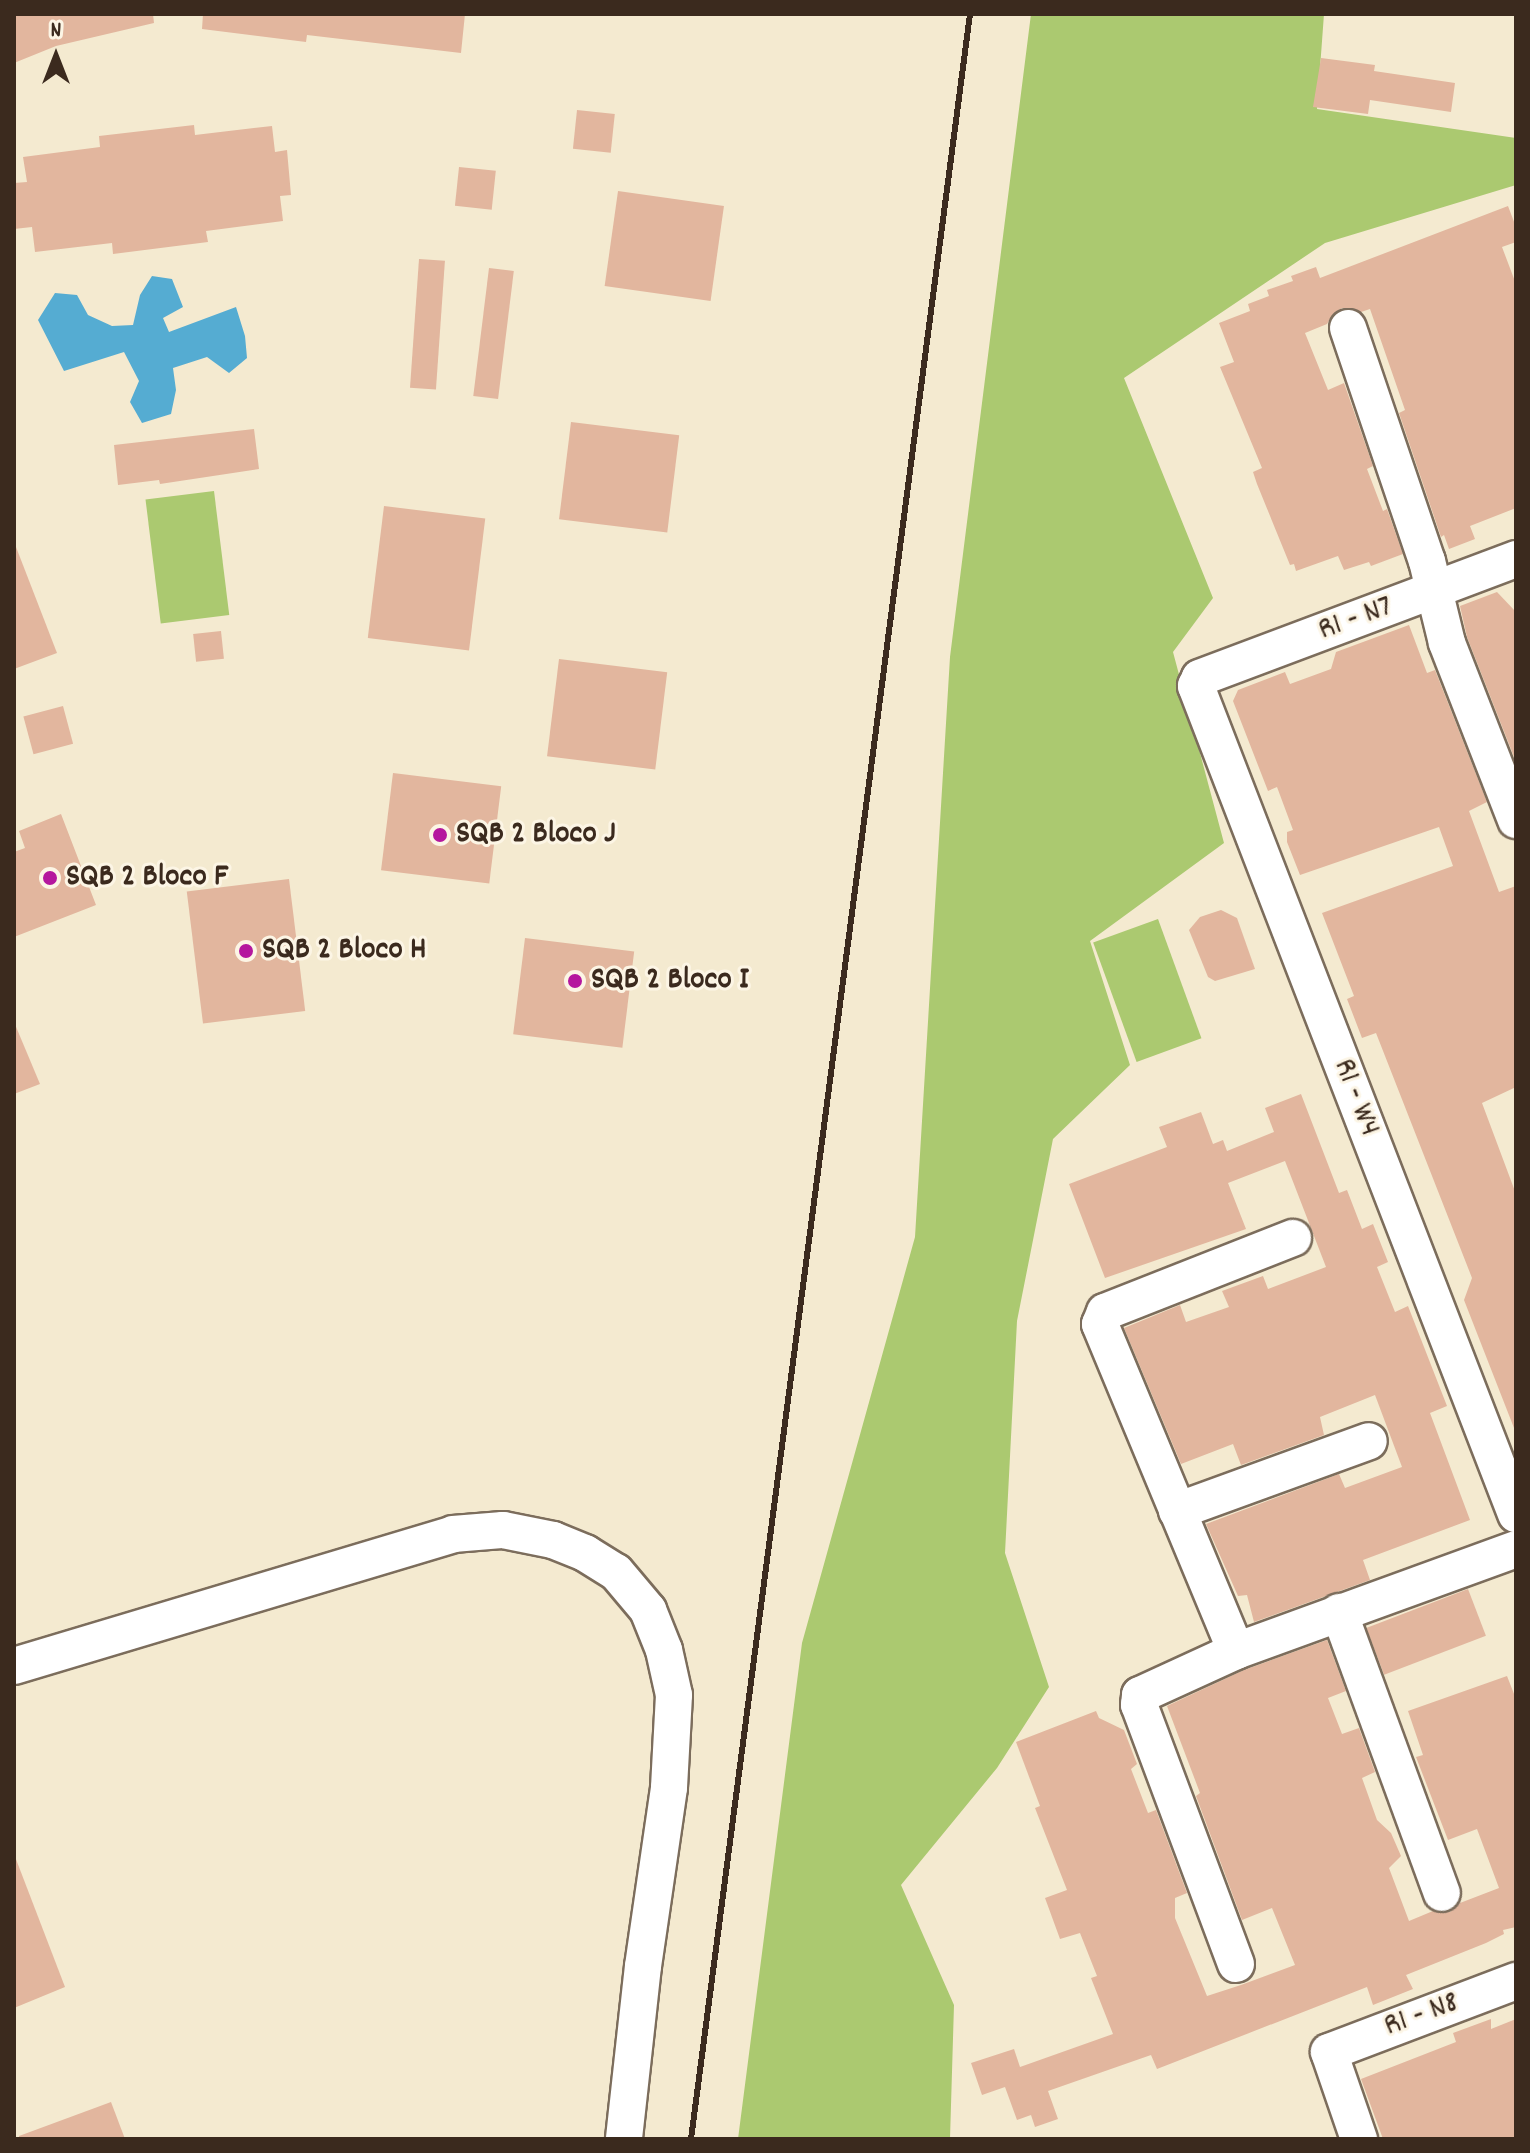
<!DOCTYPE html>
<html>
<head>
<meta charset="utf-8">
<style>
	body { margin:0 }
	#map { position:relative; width:1530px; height:2153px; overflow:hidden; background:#f4ead0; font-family:Dekko,sans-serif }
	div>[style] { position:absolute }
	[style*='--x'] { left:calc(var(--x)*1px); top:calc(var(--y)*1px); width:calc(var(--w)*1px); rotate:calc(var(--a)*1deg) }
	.green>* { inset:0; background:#abc970; transform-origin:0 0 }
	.water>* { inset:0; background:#55acd2 }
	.building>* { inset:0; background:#e2b69e; transform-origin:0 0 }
	.roads { filter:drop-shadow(2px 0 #7c6d5c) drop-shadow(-2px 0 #7c6d5c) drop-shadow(0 2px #7c6d5c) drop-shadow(0 -2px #7c6d5c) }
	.minor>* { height:36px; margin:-18px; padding:0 18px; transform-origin:18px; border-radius:18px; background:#fff }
	.rail>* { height:6px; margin:-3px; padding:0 3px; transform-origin:3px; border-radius:3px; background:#3b2a1e }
	.dots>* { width:22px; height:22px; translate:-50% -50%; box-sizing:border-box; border:4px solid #fcf5e5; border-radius:50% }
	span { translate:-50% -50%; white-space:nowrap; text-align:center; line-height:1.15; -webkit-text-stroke:6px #fcf5e5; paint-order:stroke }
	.street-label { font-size:32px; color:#3b2a1e }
	.poi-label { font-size:32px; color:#3b2a1e; font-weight:700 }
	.left { translate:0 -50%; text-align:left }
	.frame { position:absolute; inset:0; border:16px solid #3b2a1e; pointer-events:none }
	.north { position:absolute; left:16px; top:16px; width:80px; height:80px; -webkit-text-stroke:6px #fcf5e5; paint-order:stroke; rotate:0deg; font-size:22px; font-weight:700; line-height:32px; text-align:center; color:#3b2a1e }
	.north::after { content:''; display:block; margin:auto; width:28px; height:36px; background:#3b2a1e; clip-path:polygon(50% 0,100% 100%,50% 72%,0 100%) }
</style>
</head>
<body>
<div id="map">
	<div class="green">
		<i style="clip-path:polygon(1031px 14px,1324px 14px,1317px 109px,1516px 138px,1516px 185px,1325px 243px,1124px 378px,1213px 598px,1173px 652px,1224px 843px,1090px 941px,1130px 1065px,1053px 1139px,1017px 1321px,1005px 1553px,1049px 1687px,997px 1768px,901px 1885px,954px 2005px,950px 2139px,738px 2139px,802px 1643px,915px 1237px,950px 657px)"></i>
		<i style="left:214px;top:491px;width:125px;height:69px;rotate:83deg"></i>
		<i style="left:1158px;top:919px;width:127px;height:69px;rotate:70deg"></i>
	</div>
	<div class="water">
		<i style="clip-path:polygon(152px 276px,172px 279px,183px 307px,163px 318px,169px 332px,236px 307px,245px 336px,247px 358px,229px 373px,207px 357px,173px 368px,176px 390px,171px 414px,142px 423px,130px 402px,139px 381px,124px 352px,64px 371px,38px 320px,55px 293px,77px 295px,88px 315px,112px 326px,133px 325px,140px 295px)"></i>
	</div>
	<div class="building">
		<i style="clip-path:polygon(14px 14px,153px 14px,154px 23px,56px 46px,14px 63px)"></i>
		<i style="clip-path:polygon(203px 14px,465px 14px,461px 53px,307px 35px,306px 42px,202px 29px)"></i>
		<i style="clip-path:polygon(1321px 58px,1375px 65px,1374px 71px,1455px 83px,1451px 112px,1370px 100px,1368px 114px,1313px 107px)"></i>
		<i style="left:577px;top:110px;width:38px;height:39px;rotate:6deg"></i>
		<i style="clip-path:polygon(194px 125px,195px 135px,272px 126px,275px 152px,287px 150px,291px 195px,280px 196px,283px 221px,206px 231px,208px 242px,113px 254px,112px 243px,35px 252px,32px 227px,14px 229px,14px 183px,27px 182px,23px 157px,100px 147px,99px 136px)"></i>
		<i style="left:459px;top:167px;width:37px;height:39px;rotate:6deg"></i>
		<i style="left:618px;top:191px;width:107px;height:96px;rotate:8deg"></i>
		<i style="clip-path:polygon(1508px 206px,1516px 227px,1516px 242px,1502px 247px,1516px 284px,1516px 508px,1470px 526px,1475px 539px,1449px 549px,1444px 535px,1441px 537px,1399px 413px,1405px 410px,1370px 309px,1361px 312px,1342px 308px,1333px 314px,1327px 324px,1305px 333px,1328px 390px,1344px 383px,1373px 466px,1367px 469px,1383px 511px,1387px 509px,1403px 554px,1371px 566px,1369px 562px,1344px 570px,1338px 556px,1296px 571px,1294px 564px,1290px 565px,1257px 484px,1253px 472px,1262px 468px,1220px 367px,1234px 362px,1219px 323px,1250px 311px,1248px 304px,1269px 296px,1267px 290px,1293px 281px,1291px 276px,1316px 267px,1320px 278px)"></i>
		<i style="left:419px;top:259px;width:26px;height:129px;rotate:4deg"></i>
		<i style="left:489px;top:268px;width:25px;height:129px;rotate:7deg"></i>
		<i style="left:571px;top:422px;width:109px;height:98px;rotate:7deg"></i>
		<i style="clip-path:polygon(254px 429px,259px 469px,160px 484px,159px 480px,118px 485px,114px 445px)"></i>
		<i style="left:384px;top:506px;width:102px;height:133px;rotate:7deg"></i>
		<i style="clip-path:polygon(16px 547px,57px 653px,14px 669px,14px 548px)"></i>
		<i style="clip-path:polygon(1497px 592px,1516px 612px,1516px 762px,1467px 637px,1460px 606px)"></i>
		<i style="clip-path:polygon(1409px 625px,1427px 673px,1435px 670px,1487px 802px,1469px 811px,1499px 892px,1516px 886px,1516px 1087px,1482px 1103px,1516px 1194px,1514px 1428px,1464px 1300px,1472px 1278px,1376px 1033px,1362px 1038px,1347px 999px,1354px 996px,1322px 913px,1453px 866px,1439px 827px,1300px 875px,1287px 842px,1287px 832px,1293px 830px,1277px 787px,1268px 791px,1233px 701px,1238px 690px,1285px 672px,1290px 684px,1331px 669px,1336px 652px)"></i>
		<i style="left:221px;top:631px;width:28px;height:28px;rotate:84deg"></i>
		<i style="left:559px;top:659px;width:109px;height:98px;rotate:7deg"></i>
		<i style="left:63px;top:706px;width:39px;height:41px;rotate:75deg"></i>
		<i style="left:393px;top:773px;width:109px;height:98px;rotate:7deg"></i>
		<i style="clip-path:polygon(61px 814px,96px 905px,14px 937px,14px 852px,25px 848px,19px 831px)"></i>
		<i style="left:289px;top:879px;width:133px;height:103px;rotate:83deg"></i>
		<i style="clip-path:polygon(1221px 910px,1237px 918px,1255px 969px,1215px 981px,1208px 977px,1189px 930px,1200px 917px)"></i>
		<i style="left:525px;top:938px;width:110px;height:97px;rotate:7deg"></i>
		<i style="clip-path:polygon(14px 1022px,40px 1084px,14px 1094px)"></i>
		<i style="clip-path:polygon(1301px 1094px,1339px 1193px,1347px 1190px,1362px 1229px,1373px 1224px,1388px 1262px,1377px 1267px,1395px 1312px,1408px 1306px,1447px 1406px,1430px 1413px,1470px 1520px,1363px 1560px,1370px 1580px,1254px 1622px,1247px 1595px,1238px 1596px,1206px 1524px,1339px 1474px,1345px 1488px,1402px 1467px,1375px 1395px,1320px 1417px,1324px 1435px,1241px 1465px,1233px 1444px,1181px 1464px,1124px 1328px,1180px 1305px,1186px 1322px,1229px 1307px,1222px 1291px,1263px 1276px,1268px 1289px,1326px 1267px,1285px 1161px,1228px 1183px,1246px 1229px,1105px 1278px,1069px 1184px,1167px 1147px,1159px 1127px,1201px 1112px,1213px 1144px,1223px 1140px,1227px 1151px,1274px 1132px,1265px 1108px)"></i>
		<i style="left:1468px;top:1589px;width:50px;height:109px;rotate:69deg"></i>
		<i style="clip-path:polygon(1327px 1640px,1346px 1691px,1328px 1698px,1342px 1734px,1359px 1728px,1375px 1772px,1362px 1778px,1377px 1820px,1391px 1833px,1401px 1856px,1389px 1868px,1409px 1921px,1433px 1911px,1450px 1912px,1460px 1903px,1499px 1888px,1477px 1829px,1448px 1840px,1416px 1757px,1423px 1755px,1408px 1711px,1507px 1676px,1516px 1699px,1516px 1927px,1503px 1930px,1504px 1934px,1486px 1943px,1406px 1975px,1413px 1989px,1373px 2005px,1367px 1987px,1157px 2069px,1151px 2055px,1048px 2091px,1058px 2119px,1035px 2127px,1031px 2115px,1017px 2120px,1005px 2087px,982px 2095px,971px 2063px,1014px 2049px,1020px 2067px,1113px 2034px,1091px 1978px,1097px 1976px,1080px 1933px,1060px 1939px,1045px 1898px,1067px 1890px,1035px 1808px,1040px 1806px,1016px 1742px,1096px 1711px,1099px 1718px,1124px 1730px,1137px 1764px,1131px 1769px,1148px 1813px,1156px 1810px,1187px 1893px,1175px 1898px,1175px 1918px,1207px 1996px,1241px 1985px,1295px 1965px,1272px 1908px,1242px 1920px,1196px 1796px,1200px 1793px,1167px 1706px,1244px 1670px)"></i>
		<i style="clip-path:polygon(14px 1854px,65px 1987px,14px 2008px)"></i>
		<i style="clip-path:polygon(1491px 2019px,1491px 2029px,1516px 2019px,1516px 2139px,1383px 2139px,1361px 2079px,1456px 2042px,1453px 2033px)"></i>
		<i style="clip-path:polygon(111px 2102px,125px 2139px,19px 2139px,19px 2136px)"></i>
	</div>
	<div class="roads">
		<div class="minor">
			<i style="--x:1348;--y:328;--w:246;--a:71.3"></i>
			<i style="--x:1427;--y:561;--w:84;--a:76.3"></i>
			<i style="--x:1447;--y:643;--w:190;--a:68.7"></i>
			<i style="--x:1516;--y:559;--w:338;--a:159.4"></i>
			<i style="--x:1200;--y:678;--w:9;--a:117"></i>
			<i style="--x:1196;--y:686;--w:888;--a:68.87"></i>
			<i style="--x:1177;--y:1511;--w:204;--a:-20"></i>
			<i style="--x:1339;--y:1612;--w:299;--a:69.9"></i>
			<i style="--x:1236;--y:1651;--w:354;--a:-112.6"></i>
			<i style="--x:1100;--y:1324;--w:13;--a:-67"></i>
			<i style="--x:1105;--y:1312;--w:202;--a:-21.5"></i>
			<i style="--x:14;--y:1666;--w:458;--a:-16.7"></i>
			<i style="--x:453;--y:1534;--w:50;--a:-4.6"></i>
			<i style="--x:503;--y:1530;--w:51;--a:11.3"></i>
			<i style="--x:553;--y:1540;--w:35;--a:22"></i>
			<i style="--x:585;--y:1553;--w:36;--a:32"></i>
			<i style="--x:616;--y:1572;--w:50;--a:49.9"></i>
			<i style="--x:648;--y:1610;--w:43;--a:68.2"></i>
			<i style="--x:664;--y:1650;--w:46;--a:77.5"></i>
			<i style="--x:674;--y:1695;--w:93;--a:93.1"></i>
			<i style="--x:669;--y:1788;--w:180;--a:98.3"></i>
			<i style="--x:643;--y:1966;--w:174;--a:96.3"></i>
			<i style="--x:1236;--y:1964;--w:277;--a:-110.5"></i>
			<i style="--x:1139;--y:1705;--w:10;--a:-84"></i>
			<i style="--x:1140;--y:1695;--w:106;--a:-24.6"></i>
			<i style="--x:1236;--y:1651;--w:298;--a:-20"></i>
			<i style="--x:1359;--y:2139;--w:92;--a:-109"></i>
			<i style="--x:1329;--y:2052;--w:200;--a:-20.8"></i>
		</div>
	</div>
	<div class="rail">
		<i style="--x:691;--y:2139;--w:2143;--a:-82.52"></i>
	</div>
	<div class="dots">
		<i style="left:440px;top:835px;background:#b5179e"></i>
		<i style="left:50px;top:878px;background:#b5179e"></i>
		<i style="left:246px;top:951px;background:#b5179e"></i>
		<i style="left:575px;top:981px;background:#b5179e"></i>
	</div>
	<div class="street-label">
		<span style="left:1356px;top:620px;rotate:-20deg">R1 - N7</span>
		<span style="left:1355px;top:1098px;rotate:69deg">R1 - W4</span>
		<span style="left:1422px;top:2016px;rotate:-20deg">R1 - N8</span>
	</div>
	<div class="poi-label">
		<span class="left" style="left:456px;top:835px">SQB 2 Bloco J</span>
		<span class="left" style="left:66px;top:878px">SQB 2 Bloco F</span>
		<span class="left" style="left:262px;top:951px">SQB 2 Bloco H</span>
		<span class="left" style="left:591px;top:981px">SQB 2 Bloco I</span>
	</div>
	<div class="frame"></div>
	<div class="north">N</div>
</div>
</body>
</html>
